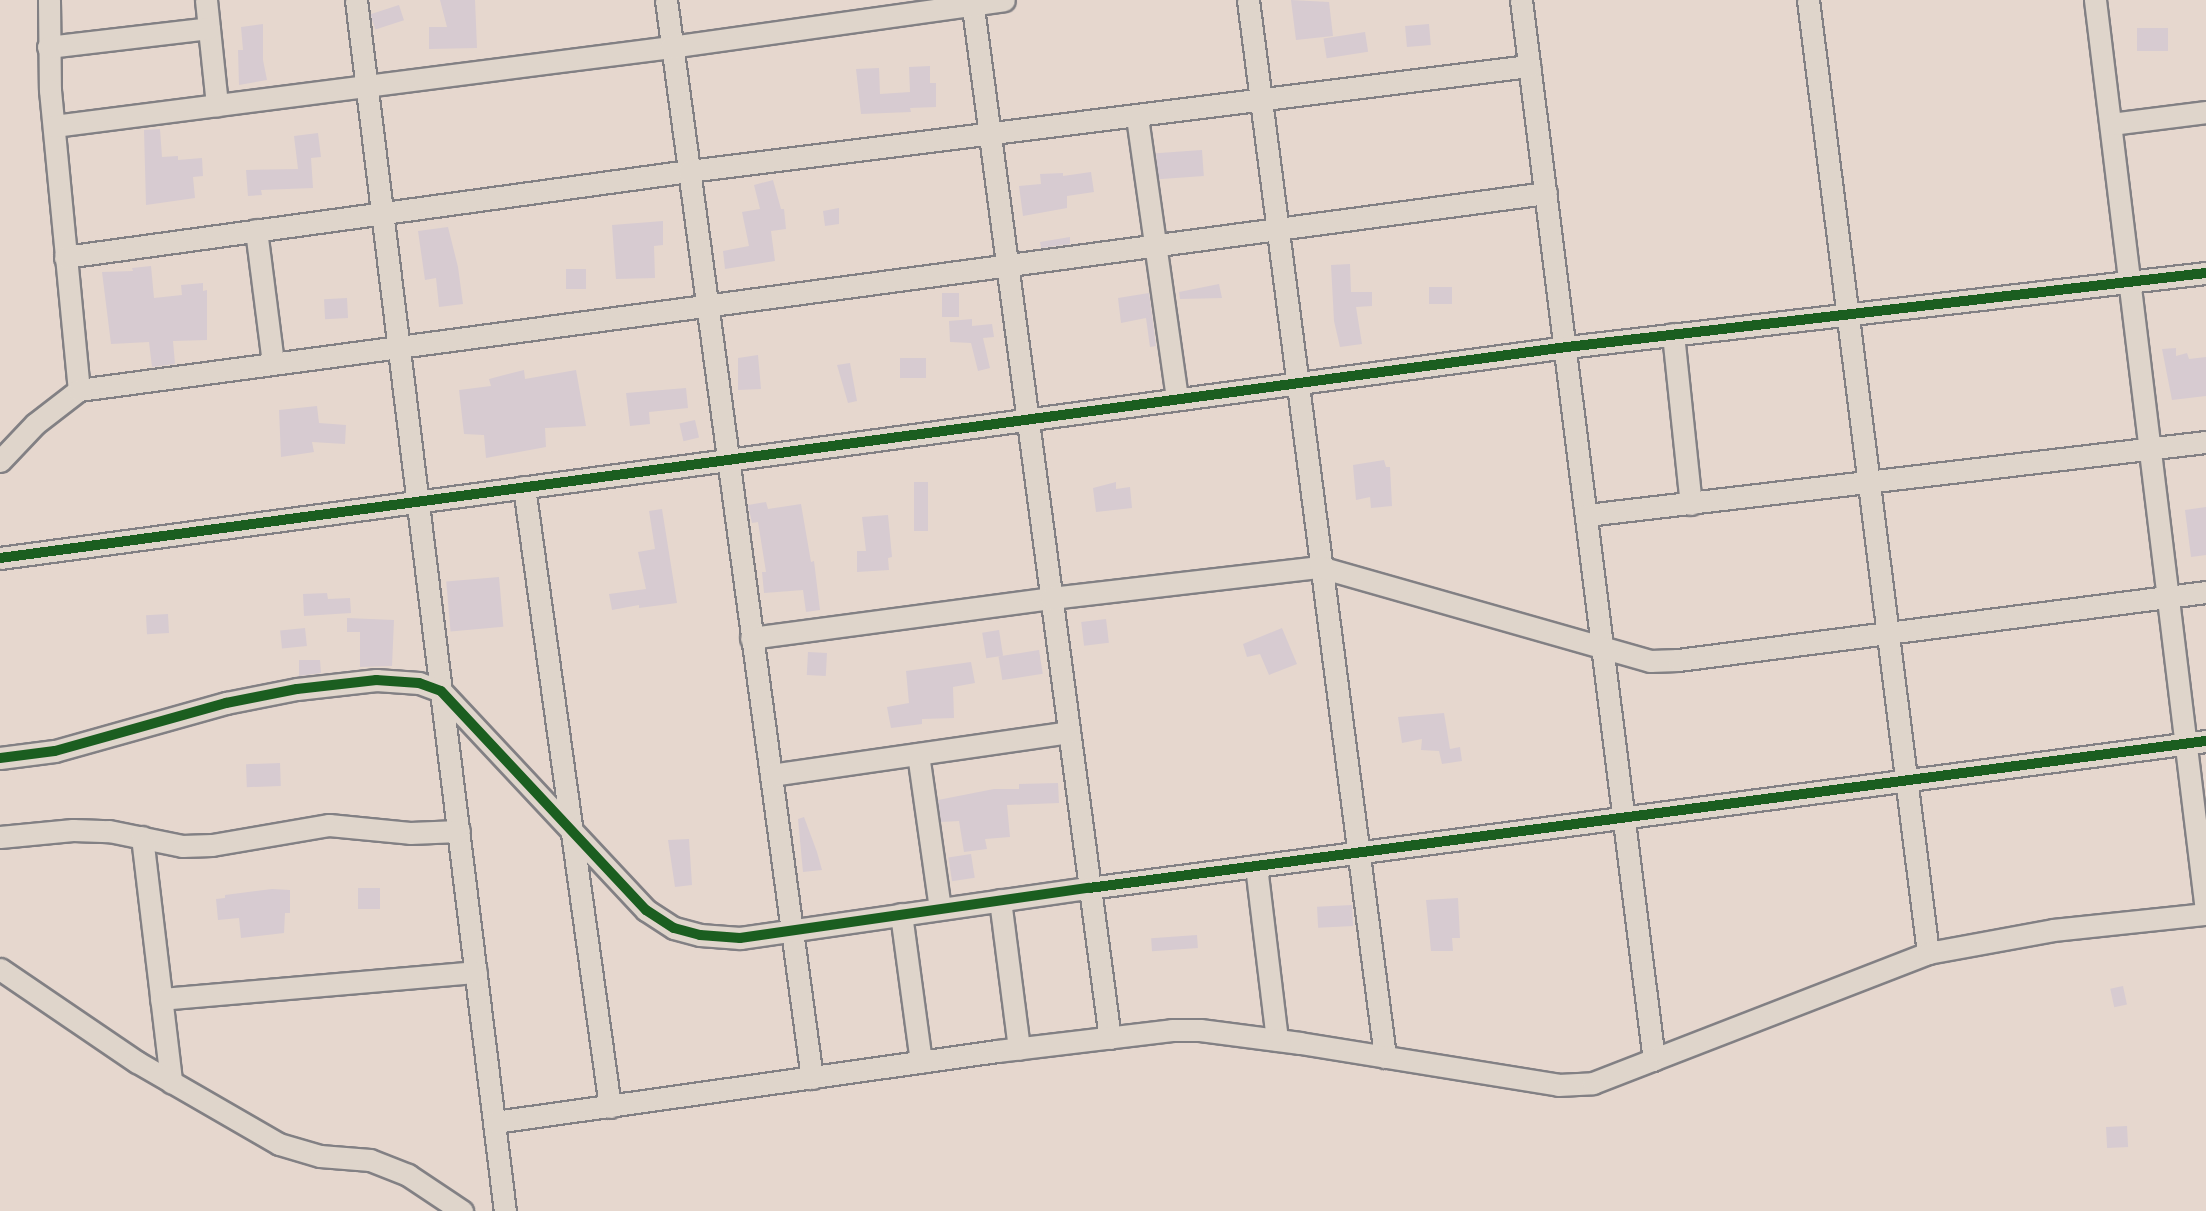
<!DOCTYPE html>
<html>
<head>
<meta charset="utf-8">
<style>
	body { margin:0 }
	#map { position:relative; width:2206px; height:1211px; overflow:hidden; background:#e6d7ce; font-family:Dekko,sans-serif }
	div>[style] { position:absolute }
	[style*='--x'] { left:calc(var(--x)*1px); top:calc(var(--y)*1px); width:calc(var(--w)*1px); rotate:calc(var(--a)*1deg) }
	.building>* { inset:0; background:#d7cbd1; transform-origin:0 0 }
	.roads { filter:drop-shadow(2px 0 #828084) drop-shadow(-2px 0 #828084) drop-shadow(0 2px #828084) drop-shadow(0 -2px #828084) }
	.minor>* { height:21px; margin:-10.5px; padding:0 10.5px; transform-origin:10.5px; border-radius:10.5px; background:#dfd5cb }
	.cycleway>* { height:10px; margin:-5px; padding:0 5px; transform-origin:5px; border-radius:5px; background:#1b5e20 }
	span { translate:-50% -50%; white-space:nowrap; text-align:center; line-height:1.15; -webkit-text-stroke:6px #f1d7b8; paint-order:stroke }
</style>
</head>
<body>
<div id="map">
	<div class="building">
		<i style="clip-path:polygon(440px 0,475px 0,477px 48px,429px 49px,429px 27px,447px 27px)"></i>
		<i style="clip-path:polygon(1291px 0,1329px 2px,1333px 36px,1296px 40px)"></i>
		<i style="left:399px;top:5px;width:16px;height:30px;rotate:72deg"></i>
		<i style="clip-path:polygon(263px 24px,263px 60px,267px 80px,239px 85px,238px 50px,243px 50px,241px 27px)"></i>
		<i style="left:1429px;top:24px;width:21px;height:24px;rotate:85deg"></i>
		<i style="left:2168px;top:28px;width:23px;height:31px;rotate:90deg"></i>
		<i style="left:1365px;top:32px;width:20px;height:42px;rotate:81deg"></i>
		<i style="clip-path:polygon(930px 66px,930px 83px,936px 83px,936px 107px,910px 108px,911px 112px,861px 114px,856px 69px,879px 68px,880px 94px,910px 92px,909px 67px)"></i>
		<i style="clip-path:polygon(160px 129px,162px 157px,178px 156px,178px 160px,202px 158px,203px 176px,193px 177px,195px 198px,146px 205px,144px 130px)"></i>
		<i style="clip-path:polygon(318px 133px,321px 157px,311px 158px,313px 188px,261px 190px,262px 195px,248px 196px,246px 170px,298px 169px,294px 136px)"></i>
		<i style="left:1202px;top:150px;width:26px;height:46px;rotate:86deg"></i>
		<i style="clip-path:polygon(1091px 172px,1094px 192px,1067px 196px,1067px 208px,1023px 216px,1019px 186px,1041px 184px,1040px 174px,1063px 173px,1063px 176px)"></i>
		<i style="clip-path:polygon(773px 180px,781px 209px,784px 209px,786px 229px,771px 231px,775px 261px,725px 269px,723px 251px,749px 246px,742px 212px,760px 209px,754px 185px)"></i>
		<i style="clip-path:polygon(839px 208px,839px 224px,825px 226px,823px 211px)"></i>
		<i style="clip-path:polygon(663px 221px,663px 245px,654px 246px,655px 278px,616px 279px,612px 225px)"></i>
		<i style="clip-path:polygon(448px 227px,458px 267px,463px 304px,439px 307px,436px 278px,425px 280px,418px 231px)"></i>
		<i style="clip-path:polygon(1070px 237px,1070px 244px,1041px 248px,1040px 242px)"></i>
		<i style="clip-path:polygon(1350px 264px,1351px 292px,1372px 292px,1372px 306px,1356px 307px,1362px 344px,1340px 347px,1334px 321px,1331px 265px)"></i>
		<i style="clip-path:polygon(151px 266px,154px 298px,182px 295px,181px 285px,203px 283px,203px 291px,207px 290px,207px 340px,173px 341px,175px 364px,152px 367px,149px 342px,111px 344px,102px 272px,133px 271px,132px 268px)"></i>
		<i style="left:586px;top:269px;width:20px;height:20px;rotate:90deg"></i>
		<i style="clip-path:polygon(1219px 284px,1222px 298px,1180px 299px,1179px 292px)"></i>
		<i style="left:1452px;top:287px;width:17px;height:23px;rotate:90deg"></i>
		<i style="left:959px;top:293px;width:24px;height:17px;rotate:90deg"></i>
		<i style="clip-path:polygon(1149px 293px,1156px 346px,1150px 347px,1146px 318px,1121px 323px,1118px 298px)"></i>
		<i style="left:347px;top:298px;width:20px;height:23px;rotate:87deg"></i>
		<i style="clip-path:polygon(972px 319px,972px 326px,992px 324px,994px 337px,983px 338px,990px 368px,978px 371px,971px 343px,950px 342px,949px 321px)"></i>
		<i style="clip-path:polygon(2176px 348px,2176px 356px,2187px 353px,2189px 359px,2206px 357px,2206px 396px,2172px 400px,2162px 349px)"></i>
		<i style="clip-path:polygon(758px 355px,761px 389px,738px 390px,738px 358px)"></i>
		<i style="left:926px;top:358px;width:20px;height:26px;rotate:90deg"></i>
		<i style="clip-path:polygon(850px 363px,857px 401px,848px 403px,837px 365px)"></i>
		<i style="clip-path:polygon(524px 370px,525px 379px,576px 370px,586px 426px,545px 428px,546px 447px,486px 458px,484px 435px,464px 434px,459px 390px,491px 386px,489px 379px)"></i>
		<i style="clip-path:polygon(686px 388px,688px 408px,649px 412px,650px 424px,630px 426px,626px 393px)"></i>
		<i style="clip-path:polygon(317px 406px,319px 423px,346px 425px,345px 444px,312px 442px,314px 452px,281px 457px,279px 410px)"></i>
		<i style="left:695px;top:420px;width:18px;height:16px;rotate:77deg"></i>
		<i style="clip-path:polygon(1384px 460px,1386px 467px,1390px 467px,1392px 506px,1371px 508px,1370px 497px,1356px 500px,1353px 465px)"></i>
		<i style="left:914px;top:482px;width:14px;height:49px"></i>
		<i style="clip-path:polygon(1116px 482px,1116px 489px,1130px 487px,1132px 508px,1096px 512px,1093px 488px)"></i>
		<i style="clip-path:polygon(766px 502px,768px 509px,801px 504px,811px 562px,814px 561px,820px 610px,806px 612px,803px 590px,764px 593px,762px 572px,766px 572px,758px 522px,752px 523px,748px 505px)"></i>
		<i style="clip-path:polygon(2206px 507px,2206px 555px,2191px 557px,2185px 510px)"></i>
		<i style="clip-path:polygon(662px 509px,677px 603px,639px 608px,639px 605px,612px 610px,609px 594px,646px 589px,638px 552px,655px 549px,649px 511px)"></i>
		<i style="clip-path:polygon(888px 515px,892px 557px,888px 558px,889px 570px,857px 572px,857px 551px,866px 551px,862px 517px)"></i>
		<i style="left:499px;top:577px;width:50px;height:53px;rotate:85deg"></i>
		<i style="clip-path:polygon(327px 593px,328px 599px,350px 598px,351px 613px,304px 616px,303px 594px)"></i>
		<i style="left:168px;top:614px;width:19px;height:22px;rotate:87deg"></i>
		<i style="clip-path:polygon(347px 618px,394px 620px,392px 666px,360px 667px,360px 632px,347px 632px)"></i>
		<i style="left:1106px;top:619px;width:24px;height:25px;rotate:83deg"></i>
		<i style="left:305px;top:628px;width:18px;height:25px;rotate:84deg"></i>
		<i style="clip-path:polygon(1282px 628px,1297px 664px,1269px 675px,1260px 654px,1247px 657px,1243px 644px)"></i>
		<i style="left:999px;top:630px;width:26px;height:17px;rotate:81deg"></i>
		<i style="left:1039px;top:650px;width:24px;height:41px;rotate:81deg"></i>
		<i style="left:808px;top:652px;width:19px;height:23px;rotate:3deg"></i>
		<i style="clip-path:polygon(299px 660px,320px 660px,321px 673px,299px 676px)"></i>
		<i style="clip-path:polygon(971px 662px,975px 683px,953px 687px,954px 718px,922px 719px,922px 724px,891px 728px,887px 707px,909px 703px,906px 671px)"></i>
		<i style="clip-path:polygon(1444px 713px,1450px 749px,1460px 747px,1462px 761px,1442px 764px,1439px 751px,1421px 750px,1422px 739px,1402px 743px,1398px 717px)"></i>
		<i style="left:280px;top:763px;width:23px;height:34px;rotate:88deg"></i>
		<i style="clip-path:polygon(1058px 783px,1059px 803px,1007px 805px,1010px 837px,985px 839px,987px 849px,964px 852px,959px 821px,941px 822px,938px 800px,994px 789px,1019px 789px,1019px 784px)"></i>
		<i style="clip-path:polygon(804px 817px,817px 852px,822px 870px,803px 872px,798px 819px)"></i>
		<i style="clip-path:polygon(689px 839px,692px 885px,675px 887px,668px 840px)"></i>
		<i style="left:971px;top:854px;width:24px;height:23px;rotate:81deg"></i>
		<i style="left:358px;top:888px;width:22px;height:21px"></i>
		<i style="clip-path:polygon(272px 889px,290px 890px,290px 913px,285px 913px,284px 933px,241px 938px,239px 918px,218px 920px,216px 899px,225px 898px,225px 895px)"></i>
		<i style="clip-path:polygon(1458px 898px,1460px 938px,1452px 938px,1453px 951px,1431px 951px,1426px 900px)"></i>
		<i style="left:1352px;top:905px;width:21px;height:35px;rotate:87deg"></i>
		<i style="left:1197px;top:935px;width:13px;height:46px;rotate:86deg"></i>
		<i style="left:2123px;top:986px;width:19px;height:13px;rotate:78deg"></i>
		<i style="left:2127px;top:1126px;width:21px;height:21px;rotate:87deg"></i>
	</div>
	<div class="roads">
		<div class="minor">
			<i style="--x:49;--y:0;--w:90;--a:89.4"></i>
			<i style="--x:50;--y:90;--w:301;--a:84.5"></i>
			<i style="--x:206;--y:0;--w:106;--a:84"></i>
			<i style="--x:356;--y:0;--w:1220;--a:82.99"></i>
			<i style="--x:666;--y:0;--w:1088;--a:82.29"></i>
			<i style="--x:972;--y:0;--w:1047;--a:82.43"></i>
			<i style="--x:1248;--y:0;--w:1066;--a:82.61"></i>
			<i style="--x:1521;--y:0;--w:1068;--a:82.85"></i>
			<i style="--x:1808;--y:0;--w:961;--a:82.82"></i>
			<i style="--x:2095;--y:0;--w:918;--a:83.05"></i>
			<i style="--x:48;--y:47;--w:162;--a:-6.7"></i>
			<i style="--x:1137;--y:117;--w:285;--a:81.9"></i>
			<i style="--x:2111;--y:124;--w:96;--a:-7.2"></i>
			<i style="--x:54;--y:126;--w:622;--a:-7.3"></i>
			<i style="--x:671;--y:47;--w:336;--a:-8"></i>
			<i style="--x:256;--y:230;--w:134;--a:82.7"></i>
			<i style="--x:65;--y:257;--w:630;--a:-7.85"></i>
			<i style="--x:689;--y:171;--w:847;--a:-7.13"></i>
			<i style="--x:1673;--y:334;--w:171;--a:84"></i>
			<i style="--x:0;--y:461;--w:51;--a:-46.6"></i>
			<i style="--x:35;--y:424;--w:56;--a:-37.7"></i>
			<i style="--x:79;--y:390;--w:1480;--a:-7.65"></i>
			<i style="--x:524;--y:487;--w:626;--a:82.1"></i>
			<i style="--x:1587;--y:515;--w:623;--a:-6.73"></i>
			<i style="--x:0;--y:558;--w:1581;--a:-7.67"></i>
			<i style="--x:1567;--y:347;--w:643;--a:-6.61"></i>
			<i style="--x:751;--y:638;--w:303;--a:-7.6"></i>
			<i style="--x:1051;--y:598;--w:271;--a:-6.6"></i>
			<i style="--x:1320;--y:567;--w:343;--a:15.9"></i>
			<i style="--x:1650;--y:661;--w:28;--a:-2"></i>
			<i style="--x:1678;--y:660;--w:532;--a:-7.34"></i>
			<i style="--x:918;--y:754;--w:156;--a:81.9"></i>
			<i style="--x:0;--y:758;--w:55;--a:-7.3"></i>
			<i style="--x:55;--y:751;--w:178;--a:-15.7"></i>
			<i style="--x:226;--y:703;--w:72;--a:-11.2"></i>
			<i style="--x:297;--y:689;--w:80;--a:-6.5"></i>
			<i style="--x:376;--y:680;--w:43;--a:4"></i>
			<i style="--x:419;--y:683;--w:23;--a:20"></i>
			<i style="--x:441;--y:691;--w:300;--a:46.9"></i>
			<i style="--x:646;--y:910;--w:33;--a:33"></i>
			<i style="--x:674;--y:928;--w:27;--a:15"></i>
			<i style="--x:700;--y:935;--w:40;--a:4.3"></i>
			<i style="--x:740;--y:938;--w:353;--a:-8.2"></i>
			<i style="--x:1089;--y:888;--w:1127;--a:-7.5"></i>
			<i style="--x:771;--y:775;--w:301;--a:-8.2"></i>
			<i style="--x:0;--y:837;--w:73;--a:-5.5"></i>
			<i style="--x:73;--y:830;--w:36;--a:2"></i>
			<i style="--x:109;--y:831;--w:75;--a:11.6"></i>
			<i style="--x:182;--y:846;--w:30;--a:-2"></i>
			<i style="--x:212;--y:845;--w:119;--a:-9.7"></i>
			<i style="--x:329;--y:825;--w:81;--a:5.6"></i>
			<i style="--x:410;--y:833;--w:49;--a:-2.3"></i>
			<i style="--x:142;--y:837;--w:247;--a:83.2"></i>
			<i style="--x:1256;--y:866;--w:175;--a:83.1"></i>
			<i style="--x:1000;--y:900;--w:150;--a:82.7"></i>
			<i style="--x:901;--y:914;--w:149;--a:82.3"></i>
			<i style="--x:0;--y:969;--w:166;--a:34.2"></i>
			<i style="--x:137;--y:1062;--w:164;--a:30"></i>
			<i style="--x:279;--y:1144;--w:43;--a:16.3"></i>
			<i style="--x:320;--y:1156;--w:50;--a:4.6"></i>
			<i style="--x:370;--y:1160;--w:41;--a:21.5"></i>
			<i style="--x:408;--y:1175;--w:65;--a:33.7"></i>
			<i style="--x:161;--y:999;--w:316;--a:-4.9"></i>
			<i style="--x:495;--y:1122;--w:507;--a:-8.05"></i>
			<i style="--x:997;--y:1051;--w:176;--a:-6.8"></i>
			<i style="--x:1172;--y:1030;--w:28;--a:0"></i>
			<i style="--x:1200;--y:1030;--w:101;--a:7.4"></i>
			<i style="--x:1300;--y:1043;--w:261;--a:9.2"></i>
			<i style="--x:1558;--y:1085;--w:35;--a:-3"></i>
			<i style="--x:1593;--y:1083;--w:359;--a:-21.2"></i>
			<i style="--x:1928;--y:953;--w:127;--a:-10.4"></i>
			<i style="--x:2053;--y:930;--w:154;--a:-6"></i>
		</div>
	</div>
	<div class="cycleway">
		<i style="--x:0;--y:558;--w:1581;--a:-7.67"></i>
		<i style="--x:1567;--y:347;--w:643;--a:-6.61"></i>
		<i style="--x:0;--y:758;--w:55;--a:-7.3"></i>
		<i style="--x:55;--y:751;--w:178;--a:-15.7"></i>
		<i style="--x:226;--y:703;--w:72;--a:-11.2"></i>
		<i style="--x:297;--y:689;--w:80;--a:-6.5"></i>
		<i style="--x:376;--y:680;--w:43;--a:4"></i>
		<i style="--x:419;--y:683;--w:23;--a:20"></i>
		<i style="--x:441;--y:691;--w:300;--a:46.9"></i>
		<i style="--x:646;--y:910;--w:33;--a:33"></i>
		<i style="--x:674;--y:928;--w:27;--a:15"></i>
		<i style="--x:700;--y:935;--w:40;--a:4.3"></i>
		<i style="--x:740;--y:938;--w:353;--a:-8.2"></i>
		<i style="--x:1089;--y:888;--w:1127;--a:-7.5"></i>
	</div>
</div>
</body>
</html>
